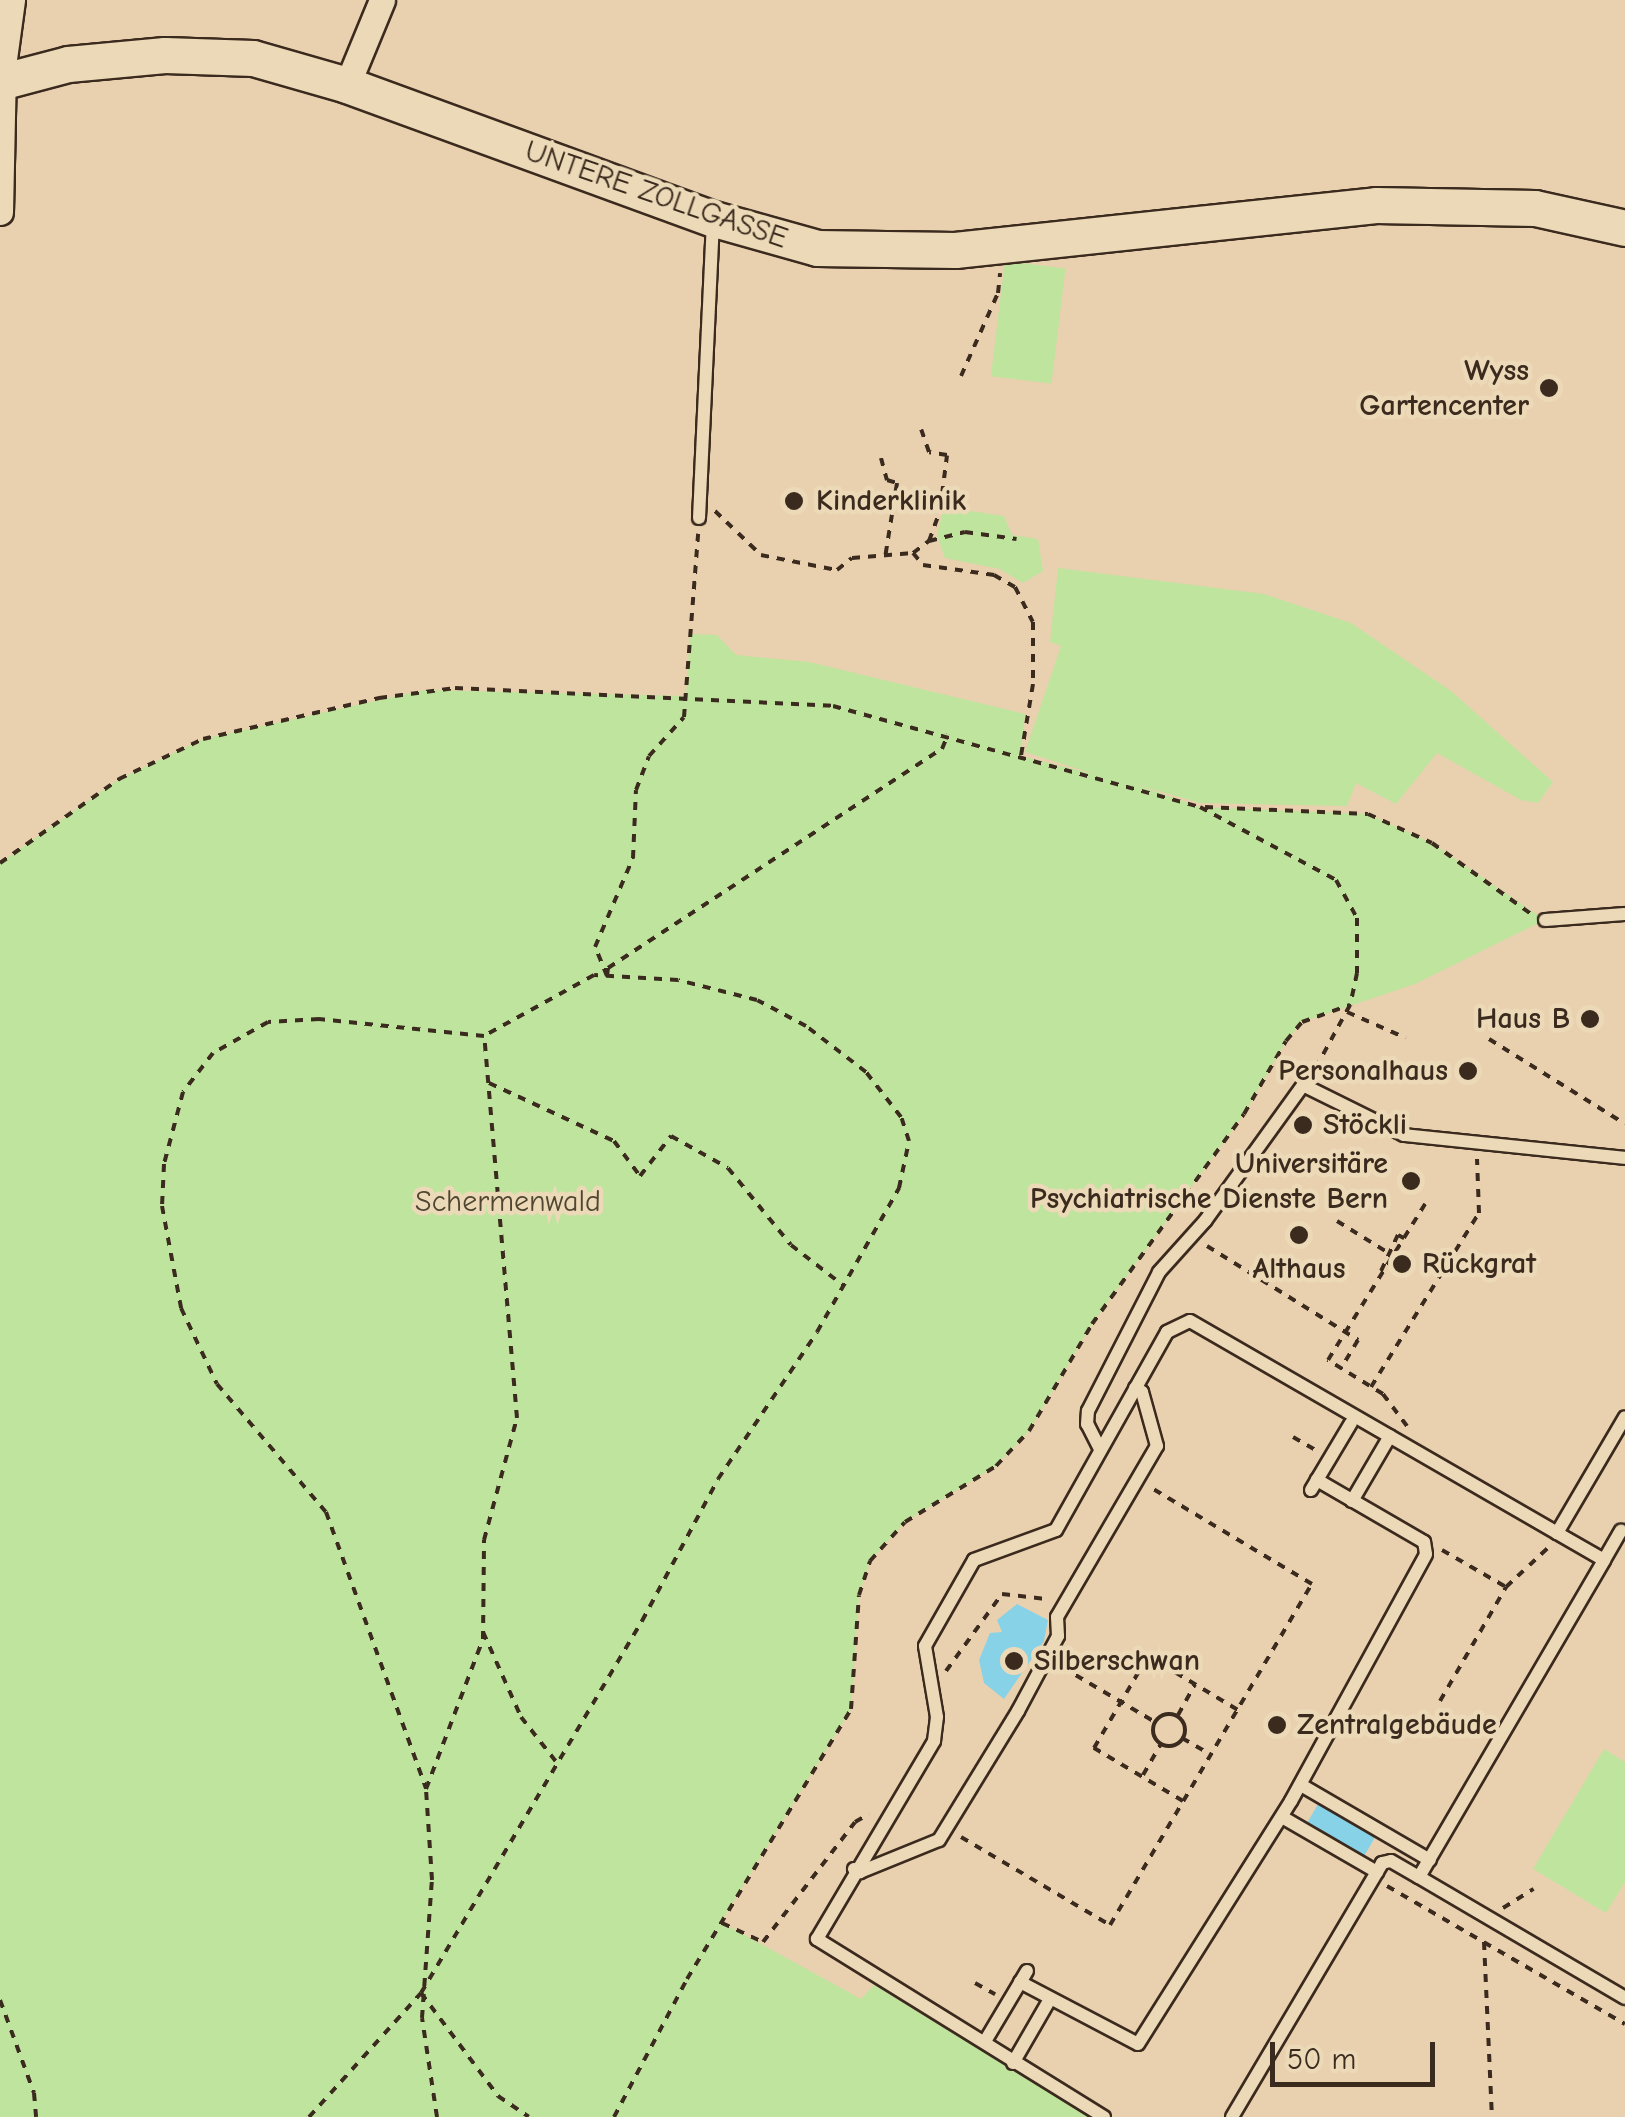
<!DOCTYPE html>
<html>
<head>
<meta charset="utf-8">
<style>
	body { margin:0 }
	#map { position:relative; width:1625px; height:2117px; overflow:hidden; background:#e9d1af; font-family:"Comic Neue",sans-serif }
	div>[style] { position:absolute }
	[style*='--x'] { left:calc(var(--x)*1px); top:calc(var(--y)*1px); width:calc(var(--w)*1px); rotate:calc(var(--a)*1deg) }
	.green>* { inset:0; background:#bee49e; transform-origin:0 0 }
	.water>* { inset:0; background:#88d2e8; transform-origin:0 0 }
	.path>* { height:4px; margin-top:-2px; transform-origin:0; background:repeating-linear-gradient(90deg,#3b2a1e 0 8px,transparent 0 16px) }
	.path>.ring { margin:-2px; padding:0; box-sizing:content-box; background:none; border:4px solid #3b2a1e; border-radius:50% }
	.roads { filter:drop-shadow(2px 0 #3b2a1e) drop-shadow(-2px 0 #3b2a1e) drop-shadow(0 2px #3b2a1e) drop-shadow(0 -2px #3b2a1e) }
	.lane>* { height:12px; margin:-6px; padding:0 6px; transform-origin:6px; border-radius:6px; background:#ecd9b7 }
	.street>* { height:25px; margin:-12.5px; padding:0 12.5px; transform-origin:12.5px; border-radius:12.5px; background:#ecd9b7 }
	.secondary>* { height:35px; margin:-17.5px; padding:0 17.5px; transform-origin:17.5px; border-radius:17.5px; background:#ecd9b7 }
	.dots>* { width:28px; height:28px; translate:-50% -50%; box-sizing:border-box; border:5px solid #ecd9b7; border-radius:50% }
	span { translate:-50% -50%; white-space:nowrap; text-align:center; line-height:1.15; -webkit-text-stroke:9px #ecd9b7; paint-order:stroke }
	.street-label { font-size:30px; color:#3b2a1e }
	.poi-label { font-size:30px; color:#3b2a1e; font-weight:700 }
	.right { translate:-100% -50%; text-align:right }
	.left { translate:0 -50%; text-align:left }
	.park-label { font-size:30px; color:#4f4631 }
	.scale { position:absolute; left:1270px; top:2042px; width:165px; height:45px; box-sizing:border-box; border:5px solid #3b2a1e; border-top:0; padding-left:12px; font-size:30px; line-height:35px; white-space:nowrap; color:#3b2a1e; -webkit-text-stroke:8px #ecd9b7; paint-order:stroke }
</style>
</head>
<body>
<div id="map">
	<div class="green">
		<i style="left:1005px;top:261px;width:61px;height:116px;rotate:7deg"></i>
		<i style="clip-path:polygon(944px 507px,1004px 516px,1012px 535px,1038px 539px,1043px 571px,1023px 583px,1000px 569px,945px 558px,937px 535px)"></i>
		<i style="clip-path:polygon(1058px 568px,1264px 594px,1351px 623px,1451px 691px,1553px 782px,1538px 803px,1521px 800px,1437px 753px,1396px 804px,1356px 783px,1347px 806px,1200px 803px,1134px 784px,1200px 807px,1368px 814px,1432px 843px,1545px 920px,1415px 984px,1302px 1022px,1286px 1041px,1244px 1114px,1092px 1324px,1029px 1431px,996px 1466px,905px 1522px,870px 1561px,859px 1595px,851px 1709px,721px 1922px,861px 1999px,874px 1985px,1089px 2117px,0 2117px,0 863px,119px 779px,203px 739px,425px 690px,686px 696px,690px 634px,717px 635px,736px 655px,809px 662px,1025px 714px,1021px 756px,1097px 775px,1025px 752px,1061px 646px,1050px 642px)"></i>
		<i style="clip-path:polygon(1604px 1749px,1625px 1762px,1625px 1882px,1606px 1913px,1533px 1869px)"></i>
	</div>
	<div class="water">
		<i style="clip-path:polygon(1017px 1604px,1048px 1620px,1044px 1641px,1004px 1699px,984px 1683px,979px 1660px,990px 1633px,1002px 1632px,997px 1620px)"></i>
		<i style="left:1318px;top:1804px;width:66px;height:23px;rotate:30deg"></i>
	</div>
	<div class="path">
		<i style="--x:961;--y:376;--w:91;--a:-66"></i>
		<i style="--x:998;--y:293;--w:20;--a:-84"></i>
		<i style="--x:881;--y:458;--w:23;--a:75"></i>
		<i style="--x:887;--y:480;--w:10;--a:17"></i>
		<i style="--x:897;--y:483;--w:76;--a:99.1"></i>
		<i style="--x:715;--y:511;--w:64;--a:43.7"></i>
		<i style="--x:761;--y:555;--w:77;--a:11.2"></i>
		<i style="--x:837;--y:570;--w:19;--a:-39"></i>
		<i style="--x:852;--y:558;--w:61;--a:-4.7"></i>
		<i style="--x:913;--y:553;--w:16;--a:50"></i>
		<i style="--x:923;--y:565;--w:72;--a:8"></i>
		<i style="--x:994;--y:575;--w:24;--a:30"></i>
		<i style="--x:1015;--y:587;--w:39;--a:63"></i>
		<i style="--x:1033;--y:622;--w:62;--a:90"></i>
		<i style="--x:1033;--y:684;--w:73;--a:99.5"></i>
		<i style="--x:929;--y:541;--w:37;--a:-14"></i>
		<i style="--x:965;--y:532;--w:52;--a:7.7"></i>
		<i style="--x:913;--y:553;--w:20;--a:-37"></i>
		<i style="--x:929;--y:541;--w:33;--a:-70"></i>
		<i style="--x:940;--y:510;--w:55;--a:-82.7"></i>
		<i style="--x:947;--y:455;--w:18;--a:-171"></i>
		<i style="--x:929;--y:452;--w:24;--a:-109"></i>
		<i style="--x:1205;--y:807;--w:163;--a:2.5"></i>
		<i style="--x:1368;--y:814;--w:70;--a:24.4"></i>
		<i style="--x:1432;--y:843;--w:122;--a:35.6"></i>
		<i style="--x:0;--y:863;--w:146;--a:-35.2"></i>
		<i style="--x:119;--y:779;--w:93;--a:-25.5"></i>
		<i style="--x:203;--y:739;--w:181;--a:-13.1"></i>
		<i style="--x:379;--y:698;--w:77;--a:-7.5"></i>
		<i style="--x:455;--y:688;--w:378;--a:2.7"></i>
		<i style="--x:833;--y:706;--w:381;--a:15.4"></i>
		<i style="--x:1200;--y:807;--w:154;--a:28.2"></i>
		<i style="--x:1336;--y:880;--w:43;--a:61.1"></i>
		<i style="--x:1357;--y:918;--w:55;--a:90"></i>
		<i style="--x:1357;--y:973;--w:33;--a:102"></i>
		<i style="--x:1350;--y:1005;--w:75;--a:118.6"></i>
		<i style="--x:607;--y:976;--w:31;--a:-112"></i>
		<i style="--x:595;--y:947;--w:97;--a:-66.9"></i>
		<i style="--x:633;--y:858;--w:68;--a:-87.5"></i>
		<i style="--x:636;--y:790;--w:36;--a:-69"></i>
		<i style="--x:649;--y:756;--w:52;--a:-48.1"></i>
		<i style="--x:684;--y:717;--w:184;--a:-85.6"></i>
		<i style="--x:607;--y:976;--w:8;--a:-83"></i>
		<i style="--x:608;--y:968;--w:399;--a:-33.3"></i>
		<i style="--x:942;--y:749;--w:16;--a:-68"></i>
		<i style="--x:1347;--y:1012;--w:64;--a:23.8"></i>
		<i style="--x:1489;--y:1039;--w:160;--a:32"></i>
		<i style="--x:489;--y:1083;--w:138;--a:24.9"></i>
		<i style="--x:614;--y:1141;--w:44;--a:53.4"></i>
		<i style="--x:640;--y:1176;--w:51;--a:-52.2"></i>
		<i style="--x:671;--y:1136;--w:65;--a:29.3"></i>
		<i style="--x:728;--y:1168;--w:99;--a:50.7"></i>
		<i style="--x:791;--y:1245;--w:67;--a:37.7"></i>
		<i style="--x:1337;--y:1221;--w:59;--a:31.8"></i>
		<i style="--x:1207;--y:1246;--w:178;--a:31.9"></i>
		<i style="--x:1358;--y:1340;--w:33;--a:121"></i>
		<i style="--x:1381;--y:1271;--w:40;--a:-65"></i>
		<i style="--x:1398;--y:1235;--w:7;--a:27"></i>
		<i style="--x:1371;--y:1387;--w:205;--a:-58.2"></i>
		<i style="--x:1479;--y:1213;--w:54;--a:-92.1"></i>
		<i style="--x:1407;--y:1426;--w:40;--a:-127"></i>
		<i style="--x:1383;--y:1394;--w:65;--a:-148.3"></i>
		<i style="--x:1328;--y:1360;--w:184;--a:-58.1"></i>
		<i style="--x:1293;--y:1437;--w:28;--a:30"></i>
		<i style="--x:1442;--y:1550;--w:74;--a:30"></i>
		<i style="--x:1506;--y:1587;--w:60;--a:-43"></i>
		<i style="--x:483;--y:1632;--w:93;--a:65.9"></i>
		<i style="--x:521;--y:1717;--w:60;--a:51.8"></i>
		<i style="--x:1062;--y:1667;--w:108;--a:30.6"></i>
		<i style="--x:946;--y:1671;--w:95;--a:-54"></i>
		<i style="--x:1002;--y:1594;--w:44;--a:6.5"></i>
		<i style="--x:1440;--y:1701;--w:132;--a:-59.9"></i>
		<i class="ring" style="left:1153px;top:1714px;width:28px;height:28px"></i>
		<i style="--x:1178;--y:1715;--w:35;--a:-61"></i>
		<i style="--x:1182;--y:1738;--w:34;--a:30"></i>
		<i style="--x:1143;--y:1775;--w:36;--a:-60"></i>
		<i style="--x:1183;--y:1801;--w:104;--a:-149.2"></i>
		<i style="--x:1094;--y:1748;--w:107;--a:-59.6"></i>
		<i style="--x:1148;--y:1656;--w:105;--a:31"></i>
		<i style="--x:961;--y:1837;--w:173;--a:30.6"></i>
		<i style="--x:1110;--y:1925;--w:396;--a:-59.4"></i>
		<i style="--x:1312;--y:1584;--w:185;--a:-149.1"></i>
		<i style="--x:1387;--y:1886;--w:275;--a:30.1"></i>
		<i style="--x:1503;--y:1908;--w:36;--a:-32"></i>
		<i style="--x:722;--y:1923;--w:45;--a:24.9"></i>
		<i style="--x:763;--y:1942;--w:151;--a:-52.5"></i>
		<i style="--x:855;--y:1822;--w:16;--a:-30"></i>
		<i style="--x:1484;--y:1942;--w:175;--a:87.4"></i>
		<i style="--x:975;--y:1983;--w:23;--a:29"></i>
		<i style="--x:421;--y:1993;--w:129;--a:53.2"></i>
		<i style="--x:498;--y:2096;--w:37;--a:34"></i>
		<i style="--x:0;--y:2000;--w:99;--a:69.9"></i>
		<i style="--x:34;--y:2093;--w:24;--a:85"></i>
		<i style="--x:309;--y:2117;--w:167;--a:-47.9"></i>
		<i style="--x:421;--y:1993;--w:433;--a:-59.3"></i>
		<i style="--x:642;--y:1621;--w:161;--a:-61.8"></i>
		<i style="--x:718;--y:1479;--w:177;--a:-56"></i>
		<i style="--x:817;--y:1332;--w:166;--a:-60.3"></i>
		<i style="--x:899;--y:1188;--w:48;--a:-78"></i>
		<i style="--x:909;--y:1141;--w:25;--a:-108"></i>
		<i style="--x:901;--y:1117;--w:57;--a:-127.9"></i>
		<i style="--x:866;--y:1072;--w:76;--a:-142.5"></i>
		<i style="--x:806;--y:1026;--w:55;--a:-152"></i>
		<i style="--x:757;--y:1000;--w:81;--a:-165.8"></i>
		<i style="--x:678;--y:980;--w:84;--a:-176.6"></i>
		<i style="--x:594;--y:975;--w:126;--a:151"></i>
		<i style="--x:484;--y:1036;--w:166;--a:-174.1"></i>
		<i style="--x:319;--y:1019;--w:51;--a:176.6"></i>
		<i style="--x:268;--y:1022;--w:63;--a:150.6"></i>
		<i style="--x:213;--y:1053;--w:49;--a:127.6"></i>
		<i style="--x:183;--y:1092;--w:74;--a:104.8"></i>
		<i style="--x:164;--y:1164;--w:42;--a:92.7"></i>
		<i style="--x:162;--y:1206;--w:104;--a:79.4"></i>
		<i style="--x:181;--y:1308;--w:84;--a:64.7"></i>
		<i style="--x:217;--y:1384;--w:168;--a:49.6"></i>
		<i style="--x:326;--y:1512;--w:294;--a:70.1"></i>
		<i style="--x:437;--y:2117;--w:100;--a:-98.6"></i>
		<i style="--x:422;--y:2018;--w:138;--a:-85.9"></i>
		<i style="--x:432;--y:1880;--w:91;--a:-93.8"></i>
		<i style="--x:426;--y:1789;--w:160;--a:-69.2"></i>
		<i style="--x:483;--y:1639;--w:99;--a:-89.4"></i>
		<i style="--x:484;--y:1540;--w:126;--a:-74.9"></i>
		<i style="--x:517;--y:1418;--w:383;--a:-94.9"></i>
		<i style="--x:614;--y:2117;--w:156;--a:-62.1"></i>
		<i style="--x:687;--y:1979;--w:316;--a:-58.7"></i>
		<i style="--x:851;--y:1709;--w:114;--a:-86"></i>
		<i style="--x:859;--y:1595;--w:36;--a:-72"></i>
		<i style="--x:870;--y:1561;--w:52;--a:-48.1"></i>
		<i style="--x:905;--y:1522;--w:107;--a:-31.6"></i>
		<i style="--x:996;--y:1466;--w:48;--a:-46.7"></i>
		<i style="--x:1029;--y:1431;--w:124;--a:-59.5"></i>
		<i style="--x:1092;--y:1324;--w:259;--a:-54.1"></i>
		<i style="--x:1244;--y:1114;--w:84;--a:-60.1"></i>
		<i style="--x:1286;--y:1041;--w:25;--a:-50"></i>
		<i style="--x:1302;--y:1022;--w:51;--a:-19.5"></i>
	</div>
	<div class="roads">
		<div class="lane">
			<i style="--x:699;--y:518;--w:296;--a:-87.3"></i>
			<i style="--x:1545;--y:920;--w:80;--a:-4.3"></i>
			<i style="--x:1100;--y:1449;--w:28;--a:-117"></i>
			<i style="--x:1087;--y:1424;--w:13;--a:-86"></i>
			<i style="--x:1088;--y:1411;--w:156;--a:-62.9"></i>
			<i style="--x:1159;--y:1272;--w:69;--a:-48"></i>
			<i style="--x:1205;--y:1221;--w:168;--a:-54.2"></i>
			<i style="--x:1303;--y:1085;--w:113;--a:26.3"></i>
			<i style="--x:1404;--y:1135;--w:222;--a:5.9"></i>
			<i style="--x:1311;--y:1490;--w:78;--a:-59.2"></i>
			<i style="--x:1352;--y:1501;--w:75;--a:-59.7"></i>
			<i style="--x:1604;--y:1560;--w:34;--a:-60"></i>
			<i style="--x:1301;--y:1785;--w:149;--a:30.2"></i>
			<i style="--x:1282;--y:1817;--w:110;--a:30.1"></i>
			<i style="--x:854;--y:1869;--w:7;--a:27"></i>
			<i style="--x:860;--y:1872;--w:85;--a:-22.1"></i>
			<i style="--x:939;--y:1840;--w:151;--a:-58.5"></i>
			<i style="--x:1018;--y:1711;--w:85;--a:-61.9"></i>
			<i style="--x:1058;--y:1636;--w:19;--a:-93"></i>
			<i style="--x:1057;--y:1617;--w:198;--a:-59.7"></i>
			<i style="--x:1157;--y:1446;--w:56;--a:-105.5"></i>
			<i style="--x:1142;--y:1392;--w:8;--a:-150"></i>
			<i style="--x:1419;--y:1877;--w:239;--a:30.4"></i>
			<i style="--x:1020;--y:1982;--w:133;--a:27.7"></i>
			<i style="--x:1138;--y:2044;--w:287;--a:-57.8"></i>
			<i style="--x:1291;--y:1801;--w:281;--a:-61.3"></i>
			<i style="--x:1426;--y:1554;--w:12;--a:-99"></i>
			<i style="--x:1424;--y:1542;--w:124;--a:-149.9"></i>
			<i style="--x:987;--y:2038;--w:78;--a:-59.2"></i>
			<i style="--x:1013;--y:2063;--w:74;--a:-60"></i>
			<i style="--x:1104;--y:2117;--w:338;--a:-148.2"></i>
			<i style="--x:817;--y:1939;--w:230;--a:-59.4"></i>
			<i style="--x:934;--y:1741;--w:24;--a:-83"></i>
			<i style="--x:937;--y:1717;--w:72;--a:-99.6"></i>
			<i style="--x:925;--y:1646;--w:99;--a:-60.3"></i>
			<i style="--x:974;--y:1560;--w:87;--a:-20.1"></i>
			<i style="--x:1056;--y:1530;--w:227;--a:-60.7"></i>
			<i style="--x:1167;--y:1332;--w:25;--a:-26"></i>
			<i style="--x:1190;--y:1321;--w:424;--a:30"></i>
			<i style="--x:1232;--y:2117;--w:295;--a:-59.4"></i>
			<i style="--x:1382;--y:1863;--w:9;--a:-13"></i>
			<i style="--x:1391;--y:1861;--w:32;--a:30"></i>
			<i style="--x:1419;--y:1877;--w:367;--a:-59.7"></i>
			<i style="--x:1604;--y:1560;--w:54;--a:-150.1"></i>
			<i style="--x:1557;--y:1533;--w:134;--a:-59.6"></i>
		</div>
		<div class="street">
			<i style="--x:347;--y:85;--w:92;--a:-67.6"></i>
			<i style="--x:0;--y:212;--w:146;--a:-88.8"></i>
			<i style="--x:3;--y:66;--w:67;--a:-82.2"></i>
		</div>
		<div class="secondary">
			<i style="--x:0;--y:82;--w:70;--a:-14.8"></i>
			<i style="--x:68;--y:64;--w:97;--a:-5.3"></i>
			<i style="--x:165;--y:55;--w:88;--a:2"></i>
			<i style="--x:253;--y:58;--w:98;--a:16"></i>
			<i style="--x:347;--y:85;--w:391;--a:20.1"></i>
			<i style="--x:714;--y:219;--w:107;--a:15.7"></i>
			<i style="--x:817;--y:248;--w:138;--a:0.8"></i>
			<i style="--x:955;--y:250;--w:423;--a:-6.1"></i>
			<i style="--x:1376;--y:205;--w:159;--a:1.1"></i>
			<i style="--x:1535;--y:208;--w:92;--a:12.5"></i>
		</div>
	</div>
	<div class="dots">
		<i style="left:1549px;top:388px;background:#3b2a1e"></i>
		<i style="left:794px;top:501px;background:#3b2a1e"></i>
		<i style="left:1590px;top:1019px;background:#3b2a1e"></i>
		<i style="left:1468px;top:1071px;background:#3b2a1e"></i>
		<i style="left:1303px;top:1125px;background:#3b2a1e"></i>
		<i style="left:1411px;top:1181px;background:#3b2a1e"></i>
		<i style="left:1299px;top:1235px;background:#3b2a1e"></i>
		<i style="left:1402px;top:1264px;background:#3b2a1e"></i>
		<i style="left:1014px;top:1661px;background:#3b2a1e"></i>
		<i style="left:1277px;top:1725px;background:#3b2a1e"></i>
	</div>
	<div class="street-label">
		<span style="left:656px;top:195px;rotate:19deg">UNTERE ZOLLGASSE</span>
	</div>
	<div class="poi-label">
		<span class="right" style="left:1529px;top:388px">Wyss<br>Gartencenter</span>
		<span class="left" style="left:816px;top:501px">Kinderklinik</span>
		<span class="right" style="left:1570px;top:1019px">Haus B</span>
		<span class="right" style="left:1448px;top:1071px">Personalhaus</span>
		<span class="left" style="left:1323px;top:1125px">Stöckli</span>
		<span class="right" style="left:1388px;top:1181px">Universitäre<br>Psychiatrische Dienste Bern</span>
		<span class="left" style="left:1422px;top:1264px">Rückgrat</span>
		<span style="left:1299px;top:1269px">Althaus</span>
		<span class="left" style="left:1034px;top:1661px">Silberschwan</span>
		<span class="left" style="left:1297px;top:1725px">Zentralgebäude</span>
	</div>
	<div class="park-label">
		<span style="left:508px;top:1202px">Schermenwald</span>
	</div>
	<div class="scale">50 m</div>
</div>
</body>
</html>
